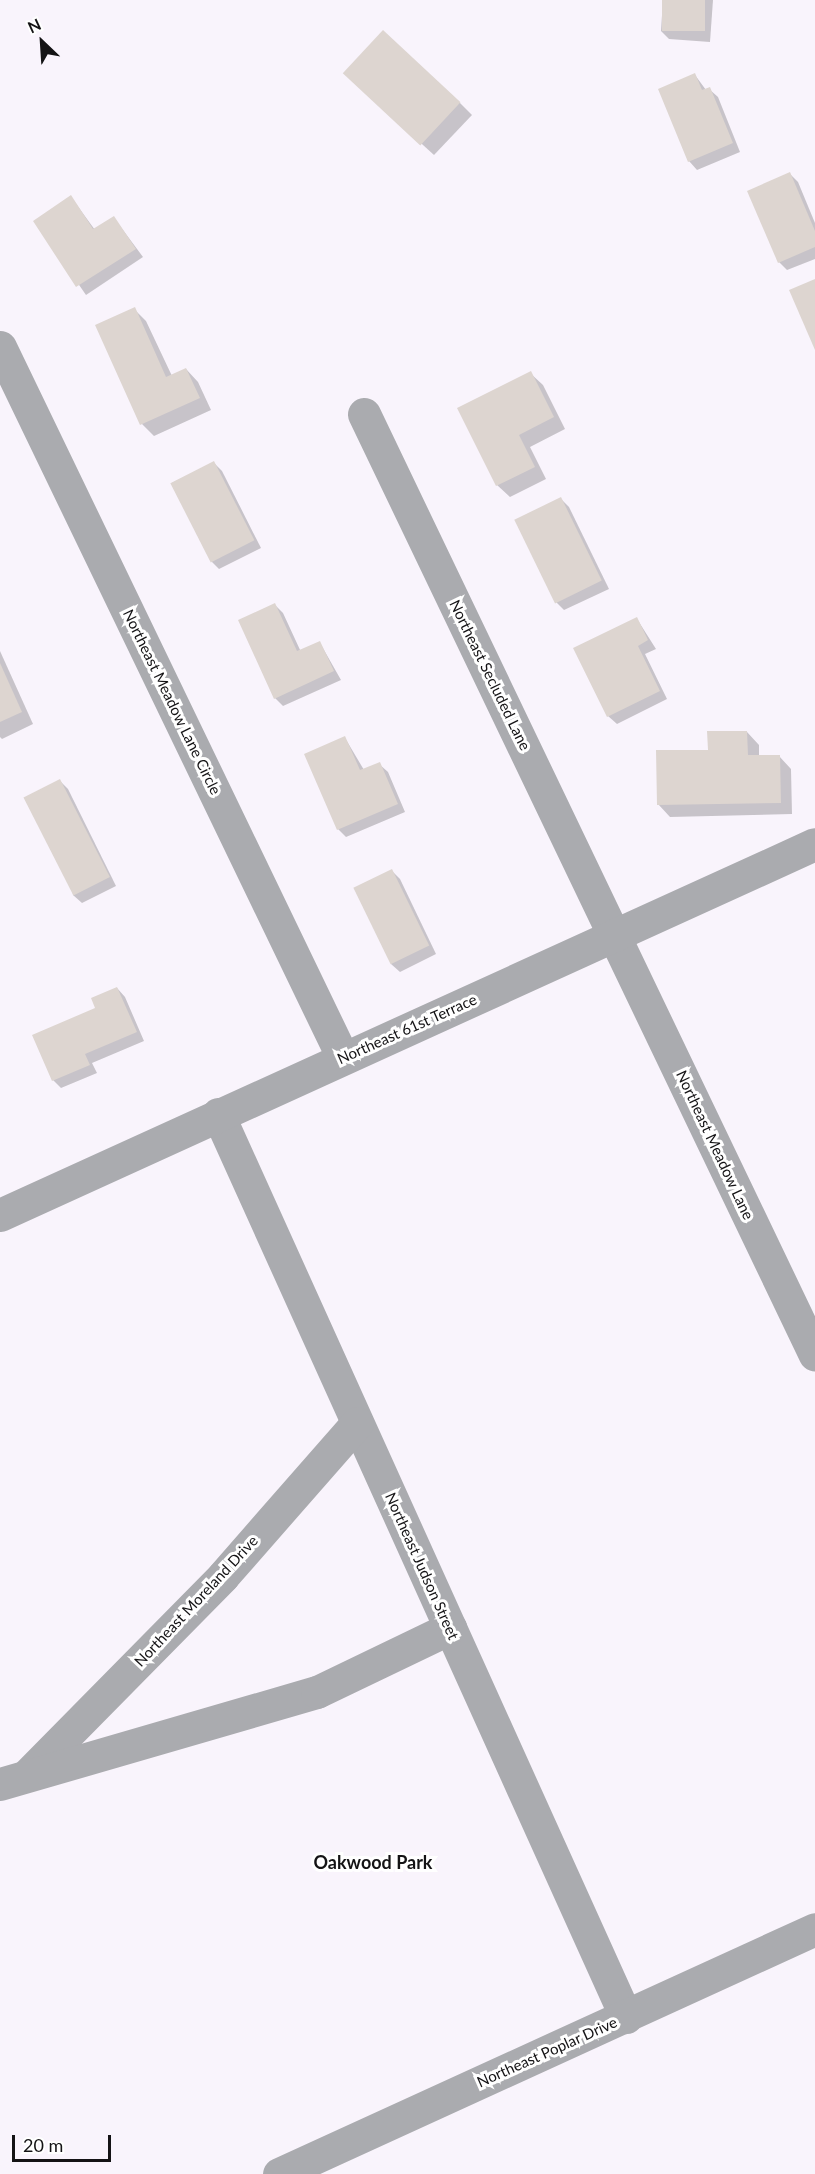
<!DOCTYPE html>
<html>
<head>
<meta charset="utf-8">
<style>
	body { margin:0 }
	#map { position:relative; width:815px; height:2174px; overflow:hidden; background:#f9f4fc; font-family:Lato,sans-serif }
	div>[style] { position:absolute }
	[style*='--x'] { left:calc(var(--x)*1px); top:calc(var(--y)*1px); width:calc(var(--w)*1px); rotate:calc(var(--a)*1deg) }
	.shadow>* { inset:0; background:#0003 }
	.building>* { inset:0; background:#ddd5d0; transform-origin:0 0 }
	.minor>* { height:33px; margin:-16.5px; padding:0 16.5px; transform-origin:16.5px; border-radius:16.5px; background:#aaabaf }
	span { translate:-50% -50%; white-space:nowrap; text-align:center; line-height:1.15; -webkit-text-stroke:6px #fff; paint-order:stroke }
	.street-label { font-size:15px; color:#141315 }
	.quarter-label { font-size:18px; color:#141315; font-weight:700 }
	.north { position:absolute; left:12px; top:12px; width:60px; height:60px; -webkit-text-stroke:4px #fff; paint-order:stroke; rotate:335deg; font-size:16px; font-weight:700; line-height:24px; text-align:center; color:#141315 }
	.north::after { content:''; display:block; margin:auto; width:21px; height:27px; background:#141315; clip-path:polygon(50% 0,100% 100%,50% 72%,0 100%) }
	.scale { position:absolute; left:12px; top:2135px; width:99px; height:27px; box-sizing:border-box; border:3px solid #141315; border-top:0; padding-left:8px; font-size:18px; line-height:21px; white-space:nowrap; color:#141315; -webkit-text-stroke:4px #fff; paint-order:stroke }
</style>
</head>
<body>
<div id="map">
	<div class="shadow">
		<i style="clip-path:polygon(663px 0,713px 0,710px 42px,669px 39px,661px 31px)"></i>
		<i style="clip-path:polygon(695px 75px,706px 90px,709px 89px,718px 97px,740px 152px,697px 170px,689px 161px)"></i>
		<i style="clip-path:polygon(357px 85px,460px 103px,472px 115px,434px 155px)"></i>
		<i style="clip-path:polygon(790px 174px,798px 182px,815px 223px,815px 259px,787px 270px,779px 262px)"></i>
		<i style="clip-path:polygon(71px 197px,95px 230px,114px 218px,143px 257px,86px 295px,35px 221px)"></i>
		<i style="clip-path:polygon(134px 309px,146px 321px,172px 376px,186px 369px,198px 382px,211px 410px,154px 436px,142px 424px)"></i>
		<i style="clip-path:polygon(530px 373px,543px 385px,565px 429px,530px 447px,546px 479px,510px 497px,497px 485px)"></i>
		<i style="clip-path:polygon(214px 463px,222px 471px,261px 548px,219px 569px,211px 561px,172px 483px)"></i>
		<i style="clip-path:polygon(561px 499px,569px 507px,609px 589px,564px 610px,556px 602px)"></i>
		<i style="clip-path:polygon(275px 605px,283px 613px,301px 652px,320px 643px,341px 680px,283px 706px,275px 698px)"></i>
		<i style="clip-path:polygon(637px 619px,656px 649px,645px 654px,667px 699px,617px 724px,608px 716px)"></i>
		<i style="clip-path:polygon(0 651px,33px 724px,2px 739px,0 737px)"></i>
		<i style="clip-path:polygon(747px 732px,759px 745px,759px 757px,779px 756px,791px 769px,792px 814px,670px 817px,658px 804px,709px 752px)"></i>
		<i style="clip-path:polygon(345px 738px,364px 770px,379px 764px,388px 772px,405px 812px,346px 837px,338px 829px)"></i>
		<i style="clip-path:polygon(59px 780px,68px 789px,116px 886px,82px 903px,73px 895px)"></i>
		<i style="clip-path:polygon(392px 871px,400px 879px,436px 954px,400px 972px,391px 964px)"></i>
		<i style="clip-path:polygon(117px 988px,125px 997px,144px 1041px,92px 1063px,97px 1073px,61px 1088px,53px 1080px,97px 1009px)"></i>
	</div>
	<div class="building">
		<i style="left:662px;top:0;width:43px;height:31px"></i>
		<i style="left:383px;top:30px;width:106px;height:59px;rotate:43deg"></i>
		<i style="clip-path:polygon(695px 73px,702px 90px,710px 87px,733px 143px,688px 162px,658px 89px)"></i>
		<i style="clip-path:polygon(790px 172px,815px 231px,815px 247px,778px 263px,747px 191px)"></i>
		<i style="clip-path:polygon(71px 195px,93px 229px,114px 216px,136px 249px,76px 287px,33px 221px)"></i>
		<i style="clip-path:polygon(815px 279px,815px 350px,789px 290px)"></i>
		<i style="clip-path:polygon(135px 307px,166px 377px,186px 368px,200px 398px,140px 425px,95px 325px)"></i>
		<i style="clip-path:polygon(531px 371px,554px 417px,519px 435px,535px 467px,496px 486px,457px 408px)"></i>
		<i style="left:214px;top:461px;width:89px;height:49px;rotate:63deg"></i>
		<i style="left:561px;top:497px;width:93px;height:52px;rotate:64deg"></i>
		<i style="clip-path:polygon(275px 603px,297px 651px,320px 641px,334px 671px,274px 699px,238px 620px)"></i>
		<i style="clip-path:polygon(637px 617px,648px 640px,638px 646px,660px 691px,607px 717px,573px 648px)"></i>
		<i style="clip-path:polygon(0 663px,22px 712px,0 722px)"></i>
		<i style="clip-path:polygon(707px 731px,747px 731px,748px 755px,780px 755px,781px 803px,657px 805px,656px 750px,708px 750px)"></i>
		<i style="clip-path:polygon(345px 736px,360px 770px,380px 762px,398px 804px,337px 830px,304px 754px)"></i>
		<i style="left:60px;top:779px;width:110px;height:41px;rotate:63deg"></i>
		<i style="left:392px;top:869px;width:85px;height:43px;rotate:64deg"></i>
		<i style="clip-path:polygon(117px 987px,137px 1032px,85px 1054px,90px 1065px,52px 1081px,32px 1035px,95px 1008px,91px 998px)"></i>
	</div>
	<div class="minor">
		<i style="--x:0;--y:347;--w:789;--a:64.25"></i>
		<i style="--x:364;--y:414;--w:1043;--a:64.39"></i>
		<i style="--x:218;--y:1114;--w:991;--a:65.69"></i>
		<i style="--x:0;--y:1215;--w:895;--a:-24.48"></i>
		<i style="--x:29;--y:1773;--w:276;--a:-45.4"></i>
		<i style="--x:223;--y:1576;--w:203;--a:-48.8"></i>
		<i style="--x:0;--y:1784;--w:330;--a:-16.2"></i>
		<i style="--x:317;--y:1692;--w:148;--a:-25.7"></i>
		<i style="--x:279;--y:2174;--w:589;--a:-24.56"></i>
	</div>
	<div class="street-label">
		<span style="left:490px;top:675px;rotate:64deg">Northeast Secluded Lane</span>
		<span style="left:172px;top:702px;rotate:64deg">Northeast Meadow Lane Circle</span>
		<span style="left:407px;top:1029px;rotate:-24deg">Northeast 61st Terrace</span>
		<span style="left:715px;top:1145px;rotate:65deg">Northeast Meadow Lane</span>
		<span style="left:422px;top:1566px;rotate:66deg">Northeast Judson Street</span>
		<span style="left:196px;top:1601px;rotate:-47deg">Northeast Moreland Drive</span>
		<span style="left:547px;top:2052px;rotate:-24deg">Northeast Poplar Drive</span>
	</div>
	<div class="quarter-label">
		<span style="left:373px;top:1862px">Oakwood Park</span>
	</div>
	<div class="north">N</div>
	<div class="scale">20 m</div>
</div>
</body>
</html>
